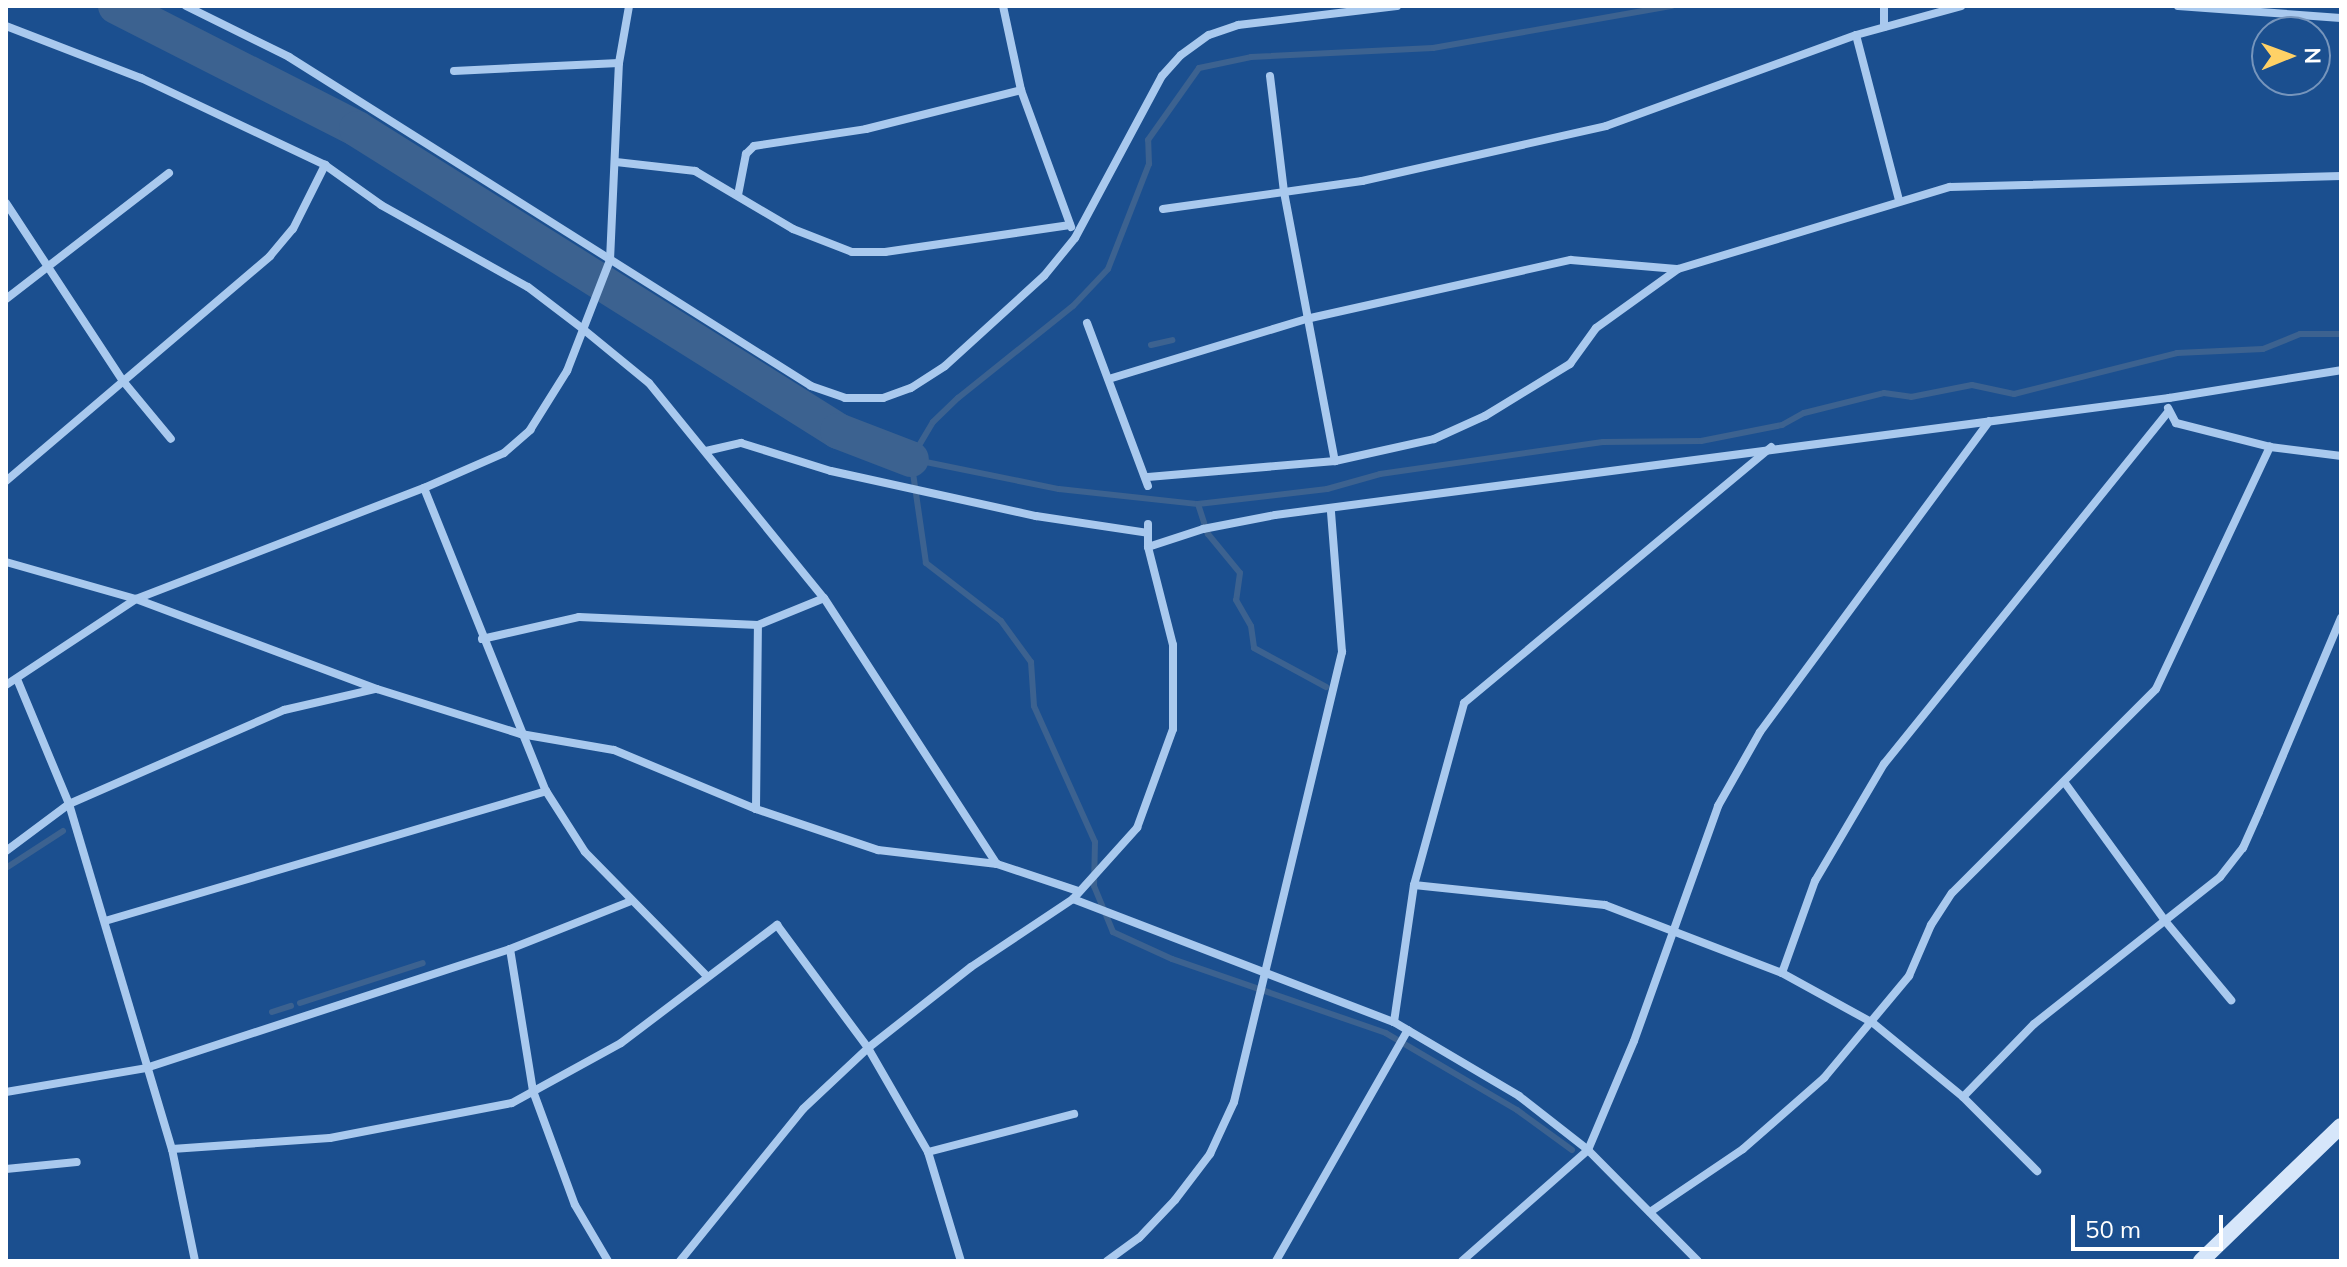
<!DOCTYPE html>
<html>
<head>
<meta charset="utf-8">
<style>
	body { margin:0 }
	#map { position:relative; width:2347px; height:1267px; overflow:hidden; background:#1b4f8f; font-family:Mulish,sans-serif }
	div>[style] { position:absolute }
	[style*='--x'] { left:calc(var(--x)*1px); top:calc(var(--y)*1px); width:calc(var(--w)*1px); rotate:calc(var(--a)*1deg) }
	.stream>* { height:6px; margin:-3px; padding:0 3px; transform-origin:3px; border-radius:3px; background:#3c6290 }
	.river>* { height:36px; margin:-18px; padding:0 18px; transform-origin:18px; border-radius:18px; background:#3c6290 }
	.street>* { height:8px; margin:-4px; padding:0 4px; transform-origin:4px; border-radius:4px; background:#a9c9ee }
	.secondary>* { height:16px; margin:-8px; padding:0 8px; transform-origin:8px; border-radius:8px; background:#d6e6fa }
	span { translate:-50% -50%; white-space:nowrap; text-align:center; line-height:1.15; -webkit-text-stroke:8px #1b4f8f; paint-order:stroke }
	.frame { position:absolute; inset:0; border:8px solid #fff; pointer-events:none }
	.north { position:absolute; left:2251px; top:16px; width:80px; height:80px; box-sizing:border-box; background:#1b4f8f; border:2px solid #7695bc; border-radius:50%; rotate:89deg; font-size:22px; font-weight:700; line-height:32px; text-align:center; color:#fff }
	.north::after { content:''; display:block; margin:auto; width:28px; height:36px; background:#ffd166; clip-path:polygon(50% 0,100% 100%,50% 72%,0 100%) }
	.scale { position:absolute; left:2071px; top:1215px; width:152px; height:36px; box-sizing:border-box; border:4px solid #fff; border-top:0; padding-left:10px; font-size:24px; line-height:28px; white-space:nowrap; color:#fff; -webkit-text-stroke:6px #1b4f8f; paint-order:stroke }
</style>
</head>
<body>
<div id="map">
	<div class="stream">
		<i style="--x:1151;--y:345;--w:22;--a:-13"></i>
		<i style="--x:911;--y:459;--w:151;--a:11.5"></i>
		<i style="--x:1059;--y:489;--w:140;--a:6.2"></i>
		<i style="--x:1198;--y:504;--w:130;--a:-6.6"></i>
		<i style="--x:1327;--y:489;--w:55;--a:-15.8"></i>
		<i style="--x:1380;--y:474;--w:225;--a:-8.2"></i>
		<i style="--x:1603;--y:442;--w:98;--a:-0.6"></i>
		<i style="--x:1701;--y:441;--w:83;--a:-11.2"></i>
		<i style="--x:1782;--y:425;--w:25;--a:-29"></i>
		<i style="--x:1804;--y:413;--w:82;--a:-14"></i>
		<i style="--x:1884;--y:393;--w:27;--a:8"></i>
		<i style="--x:1911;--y:397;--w:62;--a:-11.1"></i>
		<i style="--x:1972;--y:385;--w:43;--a:12.1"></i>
		<i style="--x:2014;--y:394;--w:168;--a:-14.1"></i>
		<i style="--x:2177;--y:353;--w:86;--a:-2.7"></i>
		<i style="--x:2263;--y:349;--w:40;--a:-22"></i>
		<i style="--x:2300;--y:334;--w:41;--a:0"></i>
		<i style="--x:1198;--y:504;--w:32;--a:72"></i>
		<i style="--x:1208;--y:534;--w:50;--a:50.6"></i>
		<i style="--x:1240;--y:573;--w:27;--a:98"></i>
		<i style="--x:1236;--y:600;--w:30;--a:60"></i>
		<i style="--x:1251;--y:626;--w:22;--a:82"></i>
		<i style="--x:1254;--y:648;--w:82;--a:28.4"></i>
		<i style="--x:6;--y:868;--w:68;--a:-33"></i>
		<i style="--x:300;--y:1003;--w:129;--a:-18"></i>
		<i style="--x:272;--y:1012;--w:20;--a:-18"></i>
		<i style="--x:1572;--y:1150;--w:68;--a:-144"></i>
		<i style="--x:1517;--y:1110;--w:152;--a:-149.6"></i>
		<i style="--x:1386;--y:1033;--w:226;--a:-160.9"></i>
		<i style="--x:1172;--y:959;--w:65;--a:-155.4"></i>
		<i style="--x:1113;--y:932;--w:50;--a:-112.4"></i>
		<i style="--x:1094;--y:886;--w:44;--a:-88.7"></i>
		<i style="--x:1095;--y:842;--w:149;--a:-114.2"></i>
		<i style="--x:1034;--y:706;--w:44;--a:-93.9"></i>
		<i style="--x:1031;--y:662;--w:51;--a:-126.2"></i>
		<i style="--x:1001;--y:621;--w:95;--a:-142.3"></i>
		<i style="--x:926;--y:563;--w:105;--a:-98.2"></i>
		<i style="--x:911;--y:459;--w:43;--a:-59.3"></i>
		<i style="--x:933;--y:422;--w:35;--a:-44"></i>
		<i style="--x:958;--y:398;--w:147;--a:-38.7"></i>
		<i style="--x:1073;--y:306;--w:51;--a:-46.6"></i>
		<i style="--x:1108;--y:269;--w:113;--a:-68.7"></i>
		<i style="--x:1149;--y:164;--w:24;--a:-92"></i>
		<i style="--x:1148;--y:140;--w:88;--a:-54.7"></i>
		<i style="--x:1199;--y:68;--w:53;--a:-11.9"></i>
		<i style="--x:1251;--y:57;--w:182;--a:-2.8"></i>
		<i style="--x:1433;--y:48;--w:243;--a:-10"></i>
	</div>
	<div class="river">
		<i style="--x:116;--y:6;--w:271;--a:27"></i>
		<i style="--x:357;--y:129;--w:568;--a:32.12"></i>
		<i style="--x:838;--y:431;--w:78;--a:21"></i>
	</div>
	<div class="street">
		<i style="--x:186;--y:6;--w:115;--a:26.3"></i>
		<i style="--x:289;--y:57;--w:617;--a:32.22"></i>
		<i style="--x:811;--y:386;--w:36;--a:19"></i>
		<i style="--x:845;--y:398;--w:38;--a:0"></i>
		<i style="--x:883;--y:398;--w:30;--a:-20"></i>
		<i style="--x:911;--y:388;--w:40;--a:-32.9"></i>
		<i style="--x:945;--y:366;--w:134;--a:-42.3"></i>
		<i style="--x:1044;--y:276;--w:49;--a:-50.8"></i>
		<i style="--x:1075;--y:238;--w:184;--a:-61.8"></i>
		<i style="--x:1162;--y:76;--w:28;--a:-48"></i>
		<i style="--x:1181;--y:55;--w:34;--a:-36"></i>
		<i style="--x:1209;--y:35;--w:31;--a:-19"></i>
		<i style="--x:1238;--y:25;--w:160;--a:-6.8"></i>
		<i style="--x:1003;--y:6;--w:86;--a:77.9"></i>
		<i style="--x:1021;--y:90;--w:146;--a:69.9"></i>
		<i style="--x:1884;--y:6;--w:21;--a:90"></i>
		<i style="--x:2178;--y:6;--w:163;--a:4.2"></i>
		<i style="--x:6;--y:26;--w:145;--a:21.1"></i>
		<i style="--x:141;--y:78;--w:204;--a:25.3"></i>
		<i style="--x:325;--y:165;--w:69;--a:35.5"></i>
		<i style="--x:381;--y:205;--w:168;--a:29.2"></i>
		<i style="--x:528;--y:287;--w:69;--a:37.4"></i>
		<i style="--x:583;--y:329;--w:85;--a:39.3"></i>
		<i style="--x:649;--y:383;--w:277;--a:50.9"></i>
		<i style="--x:824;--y:598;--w:317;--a:57"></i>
		<i style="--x:997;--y:864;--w:85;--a:18.4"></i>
		<i style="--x:1856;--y:35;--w:171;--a:75.4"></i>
		<i style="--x:454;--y:71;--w:165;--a:-2.8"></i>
		<i style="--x:1270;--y:76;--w:117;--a:83.1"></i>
		<i style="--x:1284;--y:192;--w:274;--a:79.3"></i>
		<i style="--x:616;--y:162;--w:80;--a:6.5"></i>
		<i style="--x:695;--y:171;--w:114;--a:30.6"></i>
		<i style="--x:793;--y:229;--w:63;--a:21.3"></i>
		<i style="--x:852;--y:252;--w:33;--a:0"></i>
		<i style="--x:885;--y:252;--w:187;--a:-8.3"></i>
		<i style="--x:738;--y:195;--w:42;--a:-79"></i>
		<i style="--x:746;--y:154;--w:11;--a:-45"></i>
		<i style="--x:754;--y:146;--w:113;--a:-8.6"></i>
		<i style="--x:866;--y:129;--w:160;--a:-14.1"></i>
		<i style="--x:6;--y:203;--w:213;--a:56.7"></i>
		<i style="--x:123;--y:381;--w:75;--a:50.4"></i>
		<i style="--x:1163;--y:209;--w:201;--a:-8"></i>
		<i style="--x:1362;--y:181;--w:250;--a:-12.7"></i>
		<i style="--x:1606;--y:126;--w:266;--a:-20"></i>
		<i style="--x:1856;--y:35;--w:109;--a:-15.4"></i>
		<i style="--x:6;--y:299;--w:206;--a:-37.7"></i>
		<i style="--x:1087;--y:323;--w:174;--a:69.5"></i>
		<i style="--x:1112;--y:378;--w:203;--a:-16.9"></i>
		<i style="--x:1306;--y:319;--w:271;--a:-12.6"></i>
		<i style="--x:1571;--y:260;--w:106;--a:4.9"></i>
		<i style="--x:2168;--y:408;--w:17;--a:62"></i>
		<i style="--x:2176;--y:423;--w:97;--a:14.3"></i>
		<i style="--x:2270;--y:447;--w:72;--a:7.2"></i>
		<i style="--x:706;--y:451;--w:36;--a:-13"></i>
		<i style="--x:741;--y:443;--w:94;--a:17.3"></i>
		<i style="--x:831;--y:471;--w:210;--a:12.4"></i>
		<i style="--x:1036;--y:516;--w:113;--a:8.6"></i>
		<i style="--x:1148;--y:477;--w:188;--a:-4.9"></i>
		<i style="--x:1335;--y:461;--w:101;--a:-12.5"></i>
		<i style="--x:1434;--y:439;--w:56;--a:-24.3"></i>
		<i style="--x:1485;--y:416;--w:100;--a:-31.5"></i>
		<i style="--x:1570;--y:364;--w:44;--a:-54.2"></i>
		<i style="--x:1596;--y:328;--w:101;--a:-35.7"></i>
		<i style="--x:1678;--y:269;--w:284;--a:-16.8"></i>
		<i style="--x:1950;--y:187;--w:391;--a:-1.6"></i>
		<i style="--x:6;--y:481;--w:347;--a:-40.4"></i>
		<i style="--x:270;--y:256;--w:35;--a:-50"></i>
		<i style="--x:293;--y:229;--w:72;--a:-63.4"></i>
		<i style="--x:424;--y:488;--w:327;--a:68.1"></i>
		<i style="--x:546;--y:791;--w:72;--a:57.4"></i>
		<i style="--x:585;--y:852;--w:171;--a:45.5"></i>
		<i style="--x:1148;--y:547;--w:58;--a:-18.1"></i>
		<i style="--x:1203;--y:529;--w:73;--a:-11"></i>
		<i style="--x:1275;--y:515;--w:902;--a:-7.46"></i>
		<i style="--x:2169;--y:398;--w:174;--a:-9.2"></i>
		<i style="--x:6;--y:562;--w:135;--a:15.9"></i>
		<i style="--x:136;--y:599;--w:257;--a:20.5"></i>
		<i style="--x:377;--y:689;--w:151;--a:17.4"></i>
		<i style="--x:521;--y:734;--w:94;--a:9.8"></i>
		<i style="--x:614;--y:750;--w:154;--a:22.6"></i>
		<i style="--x:756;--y:809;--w:129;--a:18.6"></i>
		<i style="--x:878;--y:850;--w:120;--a:6.7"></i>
		<i style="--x:482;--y:639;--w:99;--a:-12.8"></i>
		<i style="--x:579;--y:617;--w:179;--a:2.6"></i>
		<i style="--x:758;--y:625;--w:71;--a:-22.2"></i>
		<i style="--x:17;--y:679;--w:135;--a:67.4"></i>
		<i style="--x:69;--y:804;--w:360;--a:73.4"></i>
		<i style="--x:172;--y:1149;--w:114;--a:78.4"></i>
		<i style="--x:6;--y:685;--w:156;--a:-33.5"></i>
		<i style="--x:136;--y:599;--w:309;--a:-21.1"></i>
		<i style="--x:424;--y:488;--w:87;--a:-23.6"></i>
		<i style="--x:504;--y:453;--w:35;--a:-41"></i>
		<i style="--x:530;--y:430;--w:70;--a:-57.9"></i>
		<i style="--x:567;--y:371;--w:119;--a:-68.8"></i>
		<i style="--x:610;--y:260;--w:197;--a:-87.4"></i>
		<i style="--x:619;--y:63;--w:58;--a:-80"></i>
		<i style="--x:2065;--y:783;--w:172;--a:54"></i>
		<i style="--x:2166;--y:922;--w:102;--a:50.2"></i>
		<i style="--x:756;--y:809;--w:184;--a:-89.4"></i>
		<i style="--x:6;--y:851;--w:79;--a:-36.7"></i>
		<i style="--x:69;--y:804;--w:235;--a:-23.6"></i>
		<i style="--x:284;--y:710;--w:93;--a:-13"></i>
		<i style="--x:1414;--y:885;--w:192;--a:6"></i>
		<i style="--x:1605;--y:905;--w:190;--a:21"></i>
		<i style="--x:1782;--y:973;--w:104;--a:28.8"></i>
		<i style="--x:1873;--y:1023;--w:117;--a:39.4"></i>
		<i style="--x:1963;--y:1097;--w:105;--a:45"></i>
		<i style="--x:1073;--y:899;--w:344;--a:21"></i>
		<i style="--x:1394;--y:1022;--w:145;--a:30.6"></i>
		<i style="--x:1519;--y:1096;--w:88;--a:38"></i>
		<i style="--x:1588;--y:1150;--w:156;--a:45.3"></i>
		<i style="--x:105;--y:921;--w:460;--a:-16.4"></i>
		<i style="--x:510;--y:949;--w:144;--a:80.8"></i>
		<i style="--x:533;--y:1091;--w:121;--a:69.8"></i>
		<i style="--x:575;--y:1205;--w:65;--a:59.5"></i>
		<i style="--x:1782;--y:973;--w:98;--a:-70.3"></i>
		<i style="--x:1815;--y:881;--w:136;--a:-59.5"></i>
		<i style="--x:1884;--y:764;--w:452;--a:-51.1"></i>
		<i style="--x:1394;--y:1022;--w:138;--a:-81.7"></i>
		<i style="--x:1414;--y:885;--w:189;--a:-74.6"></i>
		<i style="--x:1464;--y:703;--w:400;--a:-39.8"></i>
		<i style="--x:6;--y:1092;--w:142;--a:-9.7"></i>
		<i style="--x:146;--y:1068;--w:383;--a:-18.1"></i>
		<i style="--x:510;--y:949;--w:130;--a:-21.6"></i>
		<i style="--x:1963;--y:1097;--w:102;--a:-45.8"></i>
		<i style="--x:2034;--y:1024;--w:237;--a:-38.3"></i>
		<i style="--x:2220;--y:877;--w:37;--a:-52"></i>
		<i style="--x:2243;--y:848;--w:39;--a:-66"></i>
		<i style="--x:2259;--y:812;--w:211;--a:-67.1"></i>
		<i style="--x:172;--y:1149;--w:158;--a:-4"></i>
		<i style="--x:330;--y:1138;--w:185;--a:-10.9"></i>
		<i style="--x:512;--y:1103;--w:124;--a:-28.8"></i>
		<i style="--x:621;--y:1043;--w:196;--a:-37.1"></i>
		<i style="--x:777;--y:925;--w:153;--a:53.5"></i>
		<i style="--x:868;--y:1048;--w:120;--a:60"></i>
		<i style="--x:928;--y:1152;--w:114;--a:73.2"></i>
		<i style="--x:928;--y:1152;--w:151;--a:-14.6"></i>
		<i style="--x:6;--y:1169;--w:71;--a:-5.6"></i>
		<i style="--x:1650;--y:1212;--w:112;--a:-34.1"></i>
		<i style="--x:1743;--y:1149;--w:108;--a:-41.2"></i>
		<i style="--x:1824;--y:1078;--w:133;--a:-50.2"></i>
		<i style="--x:1909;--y:976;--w:56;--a:-66.7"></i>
		<i style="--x:1931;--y:925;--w:38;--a:-57"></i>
		<i style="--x:1952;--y:893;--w:288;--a:-45"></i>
		<i style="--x:2156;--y:689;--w:268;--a:-64.8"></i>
		<i style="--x:680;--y:1261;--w:196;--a:-51"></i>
		<i style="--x:803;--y:1109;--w:89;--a:-43.2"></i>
		<i style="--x:868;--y:1048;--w:131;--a:-38.2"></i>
		<i style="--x:971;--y:967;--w:123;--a:-33.7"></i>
		<i style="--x:1073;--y:899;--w:96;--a:-48"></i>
		<i style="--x:1137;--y:828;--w:105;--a:-70"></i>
		<i style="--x:1173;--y:729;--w:84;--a:-90"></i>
		<i style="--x:1173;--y:645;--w:101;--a:-104.3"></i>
		<i style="--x:1148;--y:547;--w:23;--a:-90"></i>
		<i style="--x:1107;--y:1261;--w:39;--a:-36"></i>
		<i style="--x:1139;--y:1238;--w:52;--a:-46.5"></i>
		<i style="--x:1175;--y:1200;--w:58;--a:-52.7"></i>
		<i style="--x:1210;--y:1154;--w:57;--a:-65.2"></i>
		<i style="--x:1234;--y:1102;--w:463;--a:-76.5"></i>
		<i style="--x:1342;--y:652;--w:141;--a:-94.5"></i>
		<i style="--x:1276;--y:1261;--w:266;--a:-60.3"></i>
		<i style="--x:1462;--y:1261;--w:168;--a:-41.4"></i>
		<i style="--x:1588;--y:1150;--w:118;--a:-67.1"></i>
		<i style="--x:1634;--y:1041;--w:250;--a:-70.3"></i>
		<i style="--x:1718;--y:806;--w:85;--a:-60.4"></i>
		<i style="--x:1760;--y:732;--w:386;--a:-53.6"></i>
	</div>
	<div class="secondary">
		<i style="--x:2201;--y:1261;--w:194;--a:-44"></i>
	</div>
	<div class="frame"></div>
	<div class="north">N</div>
	<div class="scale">50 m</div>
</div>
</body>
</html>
